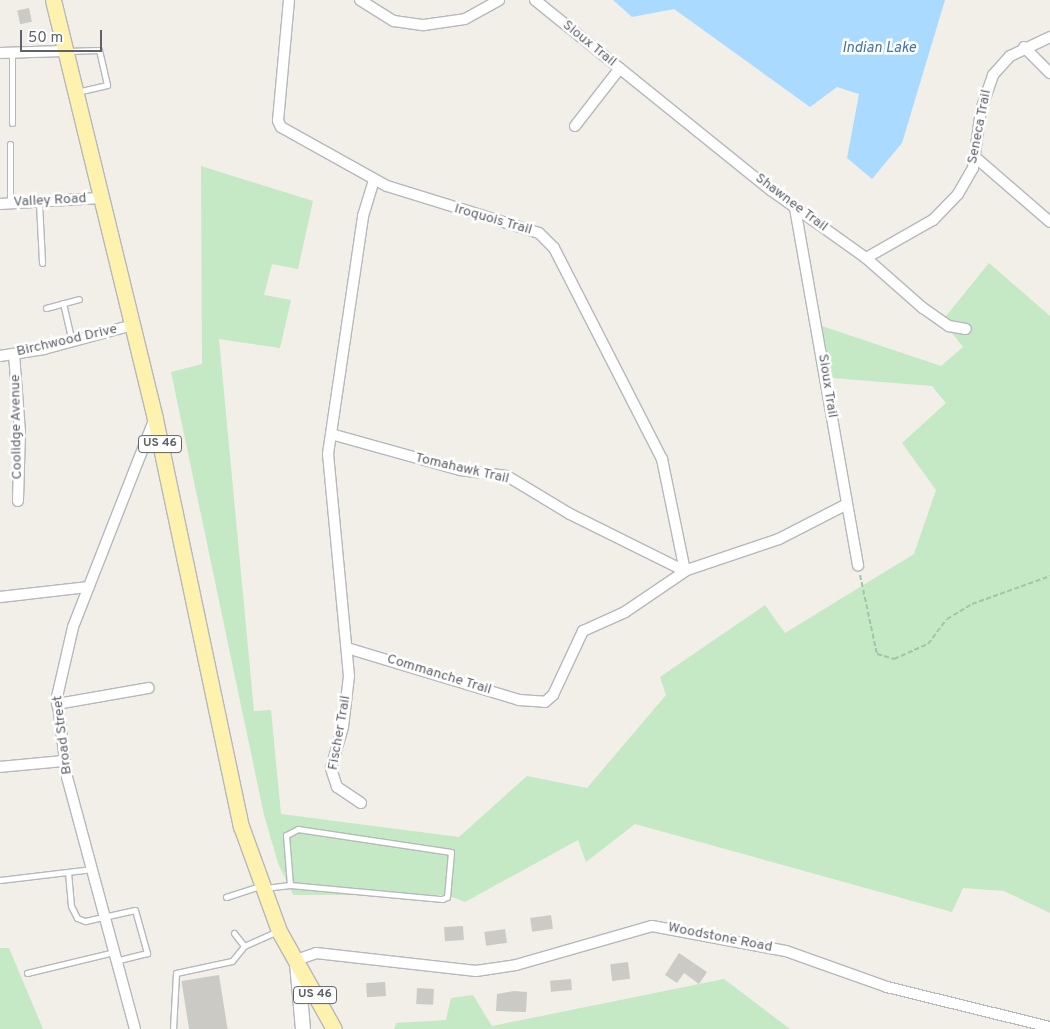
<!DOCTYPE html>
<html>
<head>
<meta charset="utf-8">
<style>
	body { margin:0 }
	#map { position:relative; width:1050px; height:1029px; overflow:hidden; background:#f1efe8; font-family:Overpass,sans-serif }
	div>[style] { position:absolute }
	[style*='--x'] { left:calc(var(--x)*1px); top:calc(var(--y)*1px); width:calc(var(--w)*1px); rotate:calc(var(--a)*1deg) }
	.green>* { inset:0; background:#c5e8c5 }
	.water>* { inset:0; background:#aadaff }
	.building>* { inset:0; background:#cccac5; transform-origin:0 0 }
	.path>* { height:2px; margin-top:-1px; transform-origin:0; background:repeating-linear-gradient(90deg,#9cc7a9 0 5px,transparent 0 7.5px) }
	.roads { filter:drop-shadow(1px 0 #b5b8bc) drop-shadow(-1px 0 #b5b8bc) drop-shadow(0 1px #b5b8bc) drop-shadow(0 -1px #b5b8bc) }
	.lane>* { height:5px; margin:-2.5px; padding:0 2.5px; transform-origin:2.5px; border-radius:2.5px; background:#fff }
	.street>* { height:10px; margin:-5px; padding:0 5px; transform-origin:5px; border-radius:5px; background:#fff }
	.secondary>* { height:14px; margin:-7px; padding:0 7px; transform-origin:7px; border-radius:7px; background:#fff }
	.primary>* { height:15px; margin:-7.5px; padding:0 7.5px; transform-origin:7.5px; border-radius:7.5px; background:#fff2af }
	span { translate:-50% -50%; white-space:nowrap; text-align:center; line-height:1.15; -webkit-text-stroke:5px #fff; paint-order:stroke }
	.shield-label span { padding:1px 4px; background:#fff; border:1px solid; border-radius:4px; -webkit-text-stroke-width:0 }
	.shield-label { font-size:12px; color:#5f6368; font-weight:700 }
	.street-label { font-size:14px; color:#5f6368 }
	.water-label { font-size:15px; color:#4174aa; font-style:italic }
	.scale { position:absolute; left:20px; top:30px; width:82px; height:22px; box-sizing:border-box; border:2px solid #5f6368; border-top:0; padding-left:6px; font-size:15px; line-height:18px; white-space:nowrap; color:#5f6368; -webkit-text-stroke:4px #fff; paint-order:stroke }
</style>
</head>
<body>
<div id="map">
	<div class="green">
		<i style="clip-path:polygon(201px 166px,313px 201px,298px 269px,272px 264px,264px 295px,291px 300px,280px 348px,219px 339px,254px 711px,271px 710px,281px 814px,459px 837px,527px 776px,587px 788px,666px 695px,660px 677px,765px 605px,785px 633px,914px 554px,936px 490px,902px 443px,946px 403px,932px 386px,832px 378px,822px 326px,941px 366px,963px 347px,942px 321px,989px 263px,1050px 316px,1050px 913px,1004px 891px,963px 888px,952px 912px,635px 824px,586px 862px,578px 840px,465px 902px,447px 895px,293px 895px,278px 863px,264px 815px,171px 372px,202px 364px)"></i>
		<i style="clip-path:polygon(0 948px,9px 948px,43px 1029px,0 1029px)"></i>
		<i style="clip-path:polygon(724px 979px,790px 1029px,394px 1029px,396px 1023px,446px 1020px,451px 998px,473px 995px,492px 1026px)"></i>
	</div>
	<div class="water">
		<i style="clip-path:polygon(613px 0,945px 0,902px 143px,872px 179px,847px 158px,859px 94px,837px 87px,810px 107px,674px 9px,632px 17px)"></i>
	</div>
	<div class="building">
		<i style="left:29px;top:8px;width:14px;height:12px;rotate:78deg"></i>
		<i style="left:551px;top:915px;width:14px;height:21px;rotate:82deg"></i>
		<i style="left:463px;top:926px;width:14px;height:19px;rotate:86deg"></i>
		<i style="left:505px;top:929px;width:14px;height:21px;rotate:82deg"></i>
		<i style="clip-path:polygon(679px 953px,707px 972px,699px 984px,684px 973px,677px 983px,665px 975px)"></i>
		<i style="left:628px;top:962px;width:17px;height:18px;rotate:83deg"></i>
		<i style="left:219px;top:975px;width:55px;height:38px;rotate:81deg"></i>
		<i style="left:571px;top:979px;width:11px;height:21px;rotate:85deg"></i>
		<i style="left:385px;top:982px;width:14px;height:19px;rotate:86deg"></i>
		<i style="left:417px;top:988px;width:17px;height:16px;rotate:3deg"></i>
		<i style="clip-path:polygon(514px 991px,527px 992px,526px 1012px,496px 1011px,497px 994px)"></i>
	</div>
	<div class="path">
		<i style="--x:860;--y:575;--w:81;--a:77.9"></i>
		<i style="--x:877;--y:654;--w:18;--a:16"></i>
		<i style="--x:894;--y:659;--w:37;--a:-24"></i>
		<i style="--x:928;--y:644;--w:31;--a:-53"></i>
		<i style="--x:947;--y:619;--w:29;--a:-31"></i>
		<i style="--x:972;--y:604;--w:83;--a:-19.7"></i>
	</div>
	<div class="roads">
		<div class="lane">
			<i style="--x:67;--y:51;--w:32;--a:-2"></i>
			<i style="--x:99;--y:50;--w:36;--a:77"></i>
			<i style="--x:107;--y:85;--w:31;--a:167"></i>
			<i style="--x:12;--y:123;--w:70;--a:-90"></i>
			<i style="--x:10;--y:144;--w:59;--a:90"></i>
			<i style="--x:39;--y:203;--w:60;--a:87.1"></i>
			<i style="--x:63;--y:303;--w:39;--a:77"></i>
			<i style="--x:46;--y:308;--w:34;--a:-15"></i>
			<i style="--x:68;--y:872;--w:34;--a:85"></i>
			<i style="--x:71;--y:906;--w:13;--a:63"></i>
			<i style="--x:77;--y:918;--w:9;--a:21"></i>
			<i style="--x:85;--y:921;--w:51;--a:-12.4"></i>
			<i style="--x:135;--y:910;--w:45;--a:74.4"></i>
			<i style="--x:147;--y:953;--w:32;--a:166"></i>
			<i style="--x:0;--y:880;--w:93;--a:-6.8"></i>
			<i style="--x:265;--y:888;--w:25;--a:-7"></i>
			<i style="--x:290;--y:885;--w:153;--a:5.3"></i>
			<i style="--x:442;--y:899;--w:5;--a:-22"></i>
			<i style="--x:447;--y:897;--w:45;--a:-84.9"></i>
			<i style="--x:451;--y:852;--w:155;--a:-171.5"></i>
			<i style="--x:298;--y:829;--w:13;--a:153"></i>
			<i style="--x:286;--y:835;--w:50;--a:85.4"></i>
			<i style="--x:226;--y:897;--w:36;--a:-18"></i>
			<i style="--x:234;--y:933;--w:16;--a:52"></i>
			<i style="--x:27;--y:973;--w:89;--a:-13.6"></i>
			<i style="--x:173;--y:1029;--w:56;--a:-86.9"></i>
			<i style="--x:176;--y:973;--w:57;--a:-12.1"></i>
			<i style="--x:232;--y:961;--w:19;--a:-51"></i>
			<i style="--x:244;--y:946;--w:37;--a:-24"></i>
		</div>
		<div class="street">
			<i style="--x:289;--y:0;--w:121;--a:95.2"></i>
			<i style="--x:278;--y:121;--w:7;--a:63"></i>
			<i style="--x:281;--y:127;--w:121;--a:29.1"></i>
			<i style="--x:387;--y:186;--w:159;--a:17.2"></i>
			<i style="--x:539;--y:233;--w:21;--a:45"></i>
			<i style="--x:554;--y:248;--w:237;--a:62.9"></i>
			<i style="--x:662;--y:459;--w:114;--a:78.4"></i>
			<i style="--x:360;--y:0;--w:40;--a:32"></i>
			<i style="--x:394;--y:21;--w:30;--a:8"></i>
			<i style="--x:424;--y:25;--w:41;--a:-8.3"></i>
			<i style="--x:465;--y:19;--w:39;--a:-29"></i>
			<i style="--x:535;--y:0;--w:304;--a:38.9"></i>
			<i style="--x:772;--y:191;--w:115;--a:35.5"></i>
			<i style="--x:866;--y:258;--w:76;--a:41.3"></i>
			<i style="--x:923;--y:308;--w:32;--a:35"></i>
			<i style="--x:949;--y:326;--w:17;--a:10"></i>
			<i style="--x:1024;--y:47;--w:37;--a:45"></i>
			<i style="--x:0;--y:53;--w:64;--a:-1.8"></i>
			<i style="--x:575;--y:126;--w:73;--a:-52.2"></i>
			<i style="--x:975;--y:157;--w:99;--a:40.9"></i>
			<i style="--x:0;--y:204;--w:100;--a:-3.4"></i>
			<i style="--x:795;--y:208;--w:363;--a:80"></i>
			<i style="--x:866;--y:258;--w:77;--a:-29.6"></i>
			<i style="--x:933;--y:220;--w:36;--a:-46"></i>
			<i style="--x:958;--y:194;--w:30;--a:-60"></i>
			<i style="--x:973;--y:168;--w:59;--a:-82.1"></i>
			<i style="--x:981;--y:110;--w:37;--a:-71"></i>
			<i style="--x:993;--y:75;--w:25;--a:-48"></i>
			<i style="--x:1010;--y:56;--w:44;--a:-25.4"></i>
			<i style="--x:14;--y:354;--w:78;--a:85.6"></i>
			<i style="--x:20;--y:432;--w:69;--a:91.7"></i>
			<i style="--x:0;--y:356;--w:45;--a:-9"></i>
			<i style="--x:44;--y:349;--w:92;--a:-15.1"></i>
			<i style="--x:331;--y:434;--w:134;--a:15.6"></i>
			<i style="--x:460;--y:470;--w:47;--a:7.3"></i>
			<i style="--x:507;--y:476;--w:74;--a:31.1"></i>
			<i style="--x:570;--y:514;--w:128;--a:26.4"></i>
			<i style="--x:0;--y:597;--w:89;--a:-6.5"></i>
			<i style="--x:347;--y:648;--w:180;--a:16.8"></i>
			<i style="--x:519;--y:700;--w:26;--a:4"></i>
			<i style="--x:545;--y:702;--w:11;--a:-41"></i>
			<i style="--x:553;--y:695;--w:71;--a:-64.9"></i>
			<i style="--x:583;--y:631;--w:46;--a:-24.3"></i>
			<i style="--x:625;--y:612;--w:75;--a:-34.1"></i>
			<i style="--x:687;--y:570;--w:97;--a:-18.6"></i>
			<i style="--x:779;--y:539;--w:76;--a:-27.2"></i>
			<i style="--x:57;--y:704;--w:93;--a:-9.9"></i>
			<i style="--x:0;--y:767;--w:64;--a:-5.4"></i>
			<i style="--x:361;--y:803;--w:29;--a:-146"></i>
			<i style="--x:337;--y:787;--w:20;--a:-108"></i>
			<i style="--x:331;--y:768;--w:43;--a:-73.7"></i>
			<i style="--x:343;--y:727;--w:51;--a:-83.3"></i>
			<i style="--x:349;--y:676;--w:223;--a:-95.4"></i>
			<i style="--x:328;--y:454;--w:241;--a:-81.6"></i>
			<i style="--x:363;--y:216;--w:38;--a:-73"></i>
			<i style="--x:296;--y:960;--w:21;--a:-19"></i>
			<i style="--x:316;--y:953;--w:161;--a:6.4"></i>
			<i style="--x:476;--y:971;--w:40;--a:-8.5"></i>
			<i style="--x:516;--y:965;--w:141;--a:-16"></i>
			<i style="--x:652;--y:926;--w:136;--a:10.6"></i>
			<i style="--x:786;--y:951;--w:107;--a:19.6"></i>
			<i style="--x:887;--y:987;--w:168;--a:13.8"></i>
			<i style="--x:135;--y:1029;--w:261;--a:-105.1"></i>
			<i style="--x:67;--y:777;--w:81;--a:-97.1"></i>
			<i style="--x:57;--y:697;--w:72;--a:-77.1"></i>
			<i style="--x:73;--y:627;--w:222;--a:-68.6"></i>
		</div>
		<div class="secondary">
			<i style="--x:297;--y:963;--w:66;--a:84.8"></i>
		</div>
		<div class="primary">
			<i style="--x:53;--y:0;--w:431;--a:76.3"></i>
			<i style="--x:155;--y:419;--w:416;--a:78.1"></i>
			<i style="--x:241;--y:826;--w:112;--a:70.1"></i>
			<i style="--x:279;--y:931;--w:112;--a:60.7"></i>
		</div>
	</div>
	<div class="shield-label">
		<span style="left:160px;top:444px">US 46</span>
		<span style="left:315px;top:995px">US 46</span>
	</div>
	<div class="street-label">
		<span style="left:589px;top:44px;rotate:39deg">Sioux Trail</span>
		<span style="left:980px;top:127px;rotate:-79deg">Seneca Trail</span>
		<span style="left:50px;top:201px;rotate:-3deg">Valley Road</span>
		<span style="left:791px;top:203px;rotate:37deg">Shawnee Trail</span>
		<span style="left:493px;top:220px;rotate:16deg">Iroquois Trail</span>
		<span style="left:67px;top:341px;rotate:-13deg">Birchwood Drive</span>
		<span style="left:827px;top:386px;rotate:81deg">Sioux Trail</span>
		<span style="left:17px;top:427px;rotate:-91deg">Coolidge Avenue</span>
		<span style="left:462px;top:469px;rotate:13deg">Tomahawk Trail</span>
		<span style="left:439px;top:675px;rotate:17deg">Commanche Trail</span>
		<span style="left:340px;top:733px;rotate:-80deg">Fischer Trail</span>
		<span style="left:63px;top:735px;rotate:-97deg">Broad Street</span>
		<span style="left:720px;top:938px;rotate:11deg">Woodstone Road</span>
	</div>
	<div class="water-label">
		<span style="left:879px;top:49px">Indian Lake</span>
	</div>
	<div class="scale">50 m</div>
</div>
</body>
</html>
